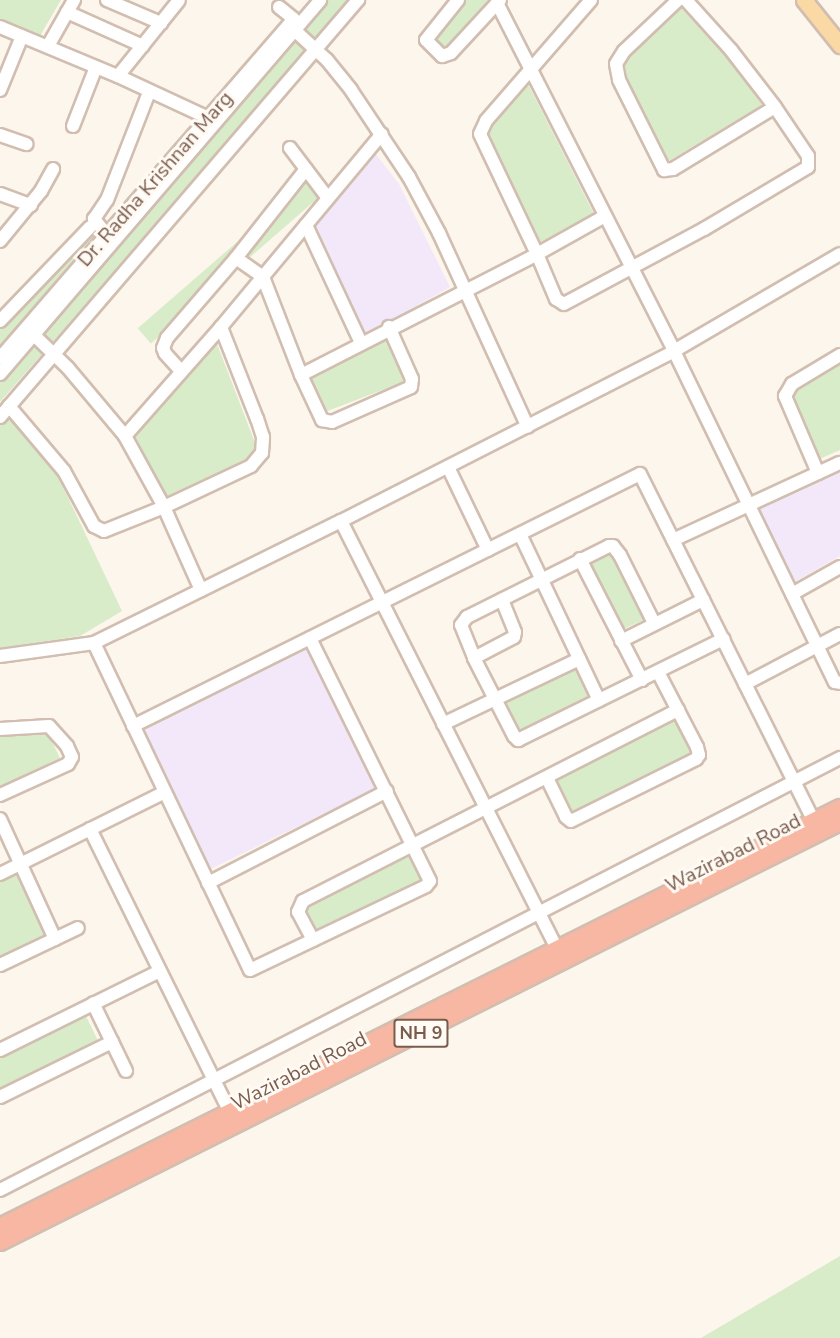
<!DOCTYPE html>
<html>
<head>
<meta charset="utf-8">
<style>
	body { margin:0 }
	#map { position:relative; width:840px; height:1338px; overflow:hidden; background:#fdf6ec; font-family:"Nunito Sans",sans-serif }
	div>[style] { position:absolute }
	[style*='--x'] { left:calc(var(--x)*1px); top:calc(var(--y)*1px); width:calc(var(--w)*1px); rotate:calc(var(--a)*1deg) }
	.education>* { inset:0; background:#f3e8fa; transform-origin:0 0 }
	.green>* { inset:0; background:#d8ecc9; transform-origin:0 0 }
	.roads { filter:drop-shadow(2px 0 #d1beb0) drop-shadow(-2px 0 #d1beb0) drop-shadow(0 2px #d1beb0) drop-shadow(0 -2px #d1beb0) }
	.minor>* { height:12px; margin:-6px; padding:0 6px; transform-origin:6px; border-radius:6px; background:#fff }
	.major>* { height:15px; margin:-7.5px; padding:0 7.5px; transform-origin:7.5px; border-radius:7.5px; background:#fbd9a5 }
	.highway>* { height:16px; margin:-8px; padding:0 8px; transform-origin:8px; border-radius:8px; background:#f7b7a3 }
	span { translate:-50% -50%; white-space:nowrap; text-align:center; line-height:1.15; -webkit-text-stroke:6px #fffaf3; paint-order:stroke }
	.shield-label span { padding:2px 4px; background:#fffaf3; border:2px solid; border-radius:4px; -webkit-text-stroke-width:0 }
	.shield-label { font-size:18px; color:#7a5c4d; font-weight:700 }
	.street-label { font-size:20px; color:#7a5c4d }
</style>
</head>
<body>
<div id="map">
	<div class="education">
		<i style="clip-path:polygon(375px 153px,399px 184px,450px 287px,358px 339px,308px 228px)"></i>
		<i style="clip-path:polygon(840px 468px,840px 556px,789px 585px,753px 508px)"></i>
		<i style="left:307px;top:644px;width:160px;height:190px;rotate:64deg"></i>
	</div>
	<div class="green">
		<i style="clip-path:polygon(0 0,61px 0,37px 41px,0 23px)"></i>
		<i style="clip-path:polygon(315px 0,352px 0,0 402px,0 369px)"></i>
		<i style="clip-path:polygon(463px 0,490px 0,443px 54px,428px 40px)"></i>
		<i style="clip-path:polygon(679px 6px,726px 56px,762px 105px,660px 166px,616px 70px)"></i>
		<i style="clip-path:polygon(525px 78px,594px 214px,533px 246px,478px 133px)"></i>
		<i style="left:306px;top:182px;width:20px;height:223px;rotate:49deg"></i>
		<i style="clip-path:polygon(90px 223px,103px 235px,0 352px,0 324px)"></i>
		<i style="left:389px;top:335px;width:49px;height:91px;rotate:69deg"></i>
		<i style="clip-path:polygon(214px 336px,259px 453px,163px 498px,132px 435px)"></i>
		<i style="clip-path:polygon(840px 362px,840px 450px,815px 461px,783px 395px)"></i>
		<i style="clip-path:polygon(6px 410px,55px 470px,122px 611px,80px 636px,0 648px,0 417px)"></i>
		<i style="left:613px;top:549px;width:77px;height:30px;rotate:65deg"></i>
		<i style="left:575px;top:666px;width:38px;height:85px;rotate:63deg"></i>
		<i style="left:677px;top:718px;width:40px;height:142px;rotate:63deg"></i>
		<i style="clip-path:polygon(47px 732px,60px 758px,0 787px,0 734px)"></i>
		<i style="left:410px;top:853px;width:29px;height:125px;rotate:63deg"></i>
		<i style="clip-path:polygon(19px 871px,49px 936px,0 959px,0 880px)"></i>
		<i style="clip-path:polygon(86px 1016px,99px 1043px,0 1091px,0 1058px)"></i>
		<i style="clip-path:polygon(840px 1256px,840px 1338px,701px 1338px)"></i>
	</div>
	<div class="roads">
		<div class="minor">
			<i style="--x:107;--y:0;--w:59;--a:23.1"></i>
			<i style="--x:458;--y:0;--w:51;--a:128.7"></i>
			<i style="--x:426;--y:40;--w:23;--a:45"></i>
			<i style="--x:442;--y:56;--w:9;--a:-18"></i>
			<i style="--x:451;--y:53;--w:72;--a:-47.2"></i>
			<i style="--x:591;--y:0;--w:160;--a:131"></i>
			<i style="--x:486;--y:121;--w:14;--a:115"></i>
			<i style="--x:480;--y:134;--w:133;--a:64.6"></i>
			<i style="--x:537;--y:254;--w:49;--a:67.1"></i>
			<i style="--x:556;--y:299;--w:9;--a:32"></i>
			<i style="--x:564;--y:304;--w:159;--a:-28.2"></i>
			<i style="--x:704;--y:229;--w:121;--a:-30.8"></i>
			<i style="--x:808;--y:167;--w:11;--a:-90"></i>
			<i style="--x:808;--y:156;--w:59;--a:-124"></i>
			<i style="--x:775;--y:107;--w:72;--a:-127.7"></i>
			<i style="--x:731;--y:50;--w:67;--a:-132"></i>
			<i style="--x:678;--y:0;--w:74;--a:136.6"></i>
			<i style="--x:624;--y:51;--w:15;--a:122"></i>
			<i style="--x:616;--y:64;--w:16;--a:79"></i>
			<i style="--x:619;--y:80;--w:101;--a:63.4"></i>
			<i style="--x:664;--y:170;--w:9;--a:-6"></i>
			<i style="--x:673;--y:169;--w:119;--a:-31.3"></i>
			<i style="--x:497;--y:3;--w:390;--a:63"></i>
			<i style="--x:674;--y:351;--w:368;--a:64.1"></i>
			<i style="--x:835;--y:682;--w:5;--a:11"></i>
			<i style="--x:279;--y:7;--w:19;--a:39"></i>
			<i style="--x:67;--y:12;--w:83;--a:24.1"></i>
			<i style="--x:290;--y:26;--w:50;--a:42.6"></i>
			<i style="--x:327;--y:60;--w:38;--a:51"></i>
			<i style="--x:351;--y:90;--w:105;--a:56.3"></i>
			<i style="--x:409;--y:177;--w:64;--a:61.8"></i>
			<i style="--x:439;--y:233;--w:213;--a:65.4"></i>
			<i style="--x:0;--y:27;--w:128;--a:22.6"></i>
			<i style="--x:118;--y:76;--w:105;--a:24.9"></i>
			<i style="--x:48;--y:46;--w:53;--a:-60.5"></i>
			<i style="--x:118;--y:76;--w:97;--a:-51.2"></i>
			<i style="--x:0;--y:90;--w:58;--a:-67.8"></i>
			<i style="--x:73;--y:126;--w:63;--a:-68.7"></i>
			<i style="--x:0;--y:135;--w:28;--a:19"></i>
			<i style="--x:290;--y:148;--w:61;--a:52.9"></i>
			<i style="--x:0;--y:194;--w:33;--a:20"></i>
			<i style="--x:306;--y:225;--w:130;--a:65"></i>
			<i style="--x:107;--y:235;--w:21;--a:-129"></i>
			<i style="--x:94;--y:219;--w:23;--a:-56"></i>
			<i style="--x:107;--y:200;--w:116;--a:-68.7"></i>
			<i style="--x:0;--y:241;--w:65;--a:-50.6"></i>
			<i style="--x:41;--y:191;--w:25;--a:-61"></i>
			<i style="--x:236;--y:258;--w:33;--a:35"></i>
			<i style="--x:263;--y:277;--w:105;--a:68.8"></i>
			<i style="--x:301;--y:375;--w:50;--a:65"></i>
			<i style="--x:322;--y:420;--w:10;--a:11"></i>
			<i style="--x:332;--y:422;--w:86;--a:-23.9"></i>
			<i style="--x:411;--y:387;--w:8;--a:-83"></i>
			<i style="--x:412;--y:379;--w:57;--a:-113.9"></i>
			<i style="--x:0;--y:321;--w:130;--a:-46.2"></i>
			<i style="--x:35;--y:336;--w:46;--a:44.1"></i>
			<i style="--x:68;--y:368;--w:89;--a:50"></i>
			<i style="--x:125;--y:436;--w:81;--a:61.2"></i>
			<i style="--x:164;--y:507;--w:91;--a:66"></i>
			<i style="--x:0;--y:358;--w:446;--a:-49.1"></i>
			<i style="--x:181;--y:371;--w:24;--a:-132"></i>
			<i style="--x:165;--y:353;--w:5;--a:-112"></i>
			<i style="--x:163;--y:348;--w:11;--a:-68"></i>
			<i style="--x:167;--y:338;--w:106;--a:-49.2"></i>
			<i style="--x:236;--y:258;--w:113;--a:-51.8"></i>
			<i style="--x:0;--y:374;--w:492;--a:-49.4"></i>
			<i style="--x:301;--y:375;--w:265;--a:-27.1"></i>
			<i style="--x:537;--y:254;--w:78;--a:-29.2"></i>
			<i style="--x:9;--y:406;--w:85;--a:49.8"></i>
			<i style="--x:64;--y:471;--w:63;--a:61.4"></i>
			<i style="--x:94;--y:526;--w:11;--a:27"></i>
			<i style="--x:104;--y:531;--w:65;--a:-21.8"></i>
			<i style="--x:164;--y:507;--w:96;--a:-25.2"></i>
			<i style="--x:251;--y:466;--w:17;--a:-50"></i>
			<i style="--x:262;--y:453;--w:16;--a:-86"></i>
			<i style="--x:263;--y:437;--w:19;--a:-108"></i>
			<i style="--x:257;--y:419;--w:99;--a:-111.4"></i>
			<i style="--x:0;--y:417;--w:550;--a:-49.35"></i>
			<i style="--x:125;--y:436;--w:145;--a:-48.6"></i>
			<i style="--x:221;--y:327;--w:251;--a:-50.2"></i>
			<i style="--x:448;--y:467;--w:92;--a:64.3"></i>
			<i style="--x:818;--y:473;--w:84;--a:-113.2"></i>
			<i style="--x:785;--y:396;--w:14;--a:-60"></i>
			<i style="--x:792;--y:384;--w:56;--a:-31.1"></i>
			<i style="--x:341;--y:521;--w:488;--a:63.2"></i>
			<i style="--x:520;--y:534;--w:184;--a:64.6"></i>
			<i style="--x:673;--y:540;--w:184;--a:-24.8"></i>
			<i style="--x:580;--y:559;--w:136;--a:62.9"></i>
			<i style="--x:792;--y:594;--w:55;--a:-29.4"></i>
			<i style="--x:654;--y:623;--w:76;--a:-116.6"></i>
			<i style="--x:620;--y:555;--w:11;--a:-128"></i>
			<i style="--x:613;--y:546;--w:4;--a:180"></i>
			<i style="--x:609;--y:546;--w:159;--a:153.4"></i>
			<i style="--x:467;--y:617;--w:10;--a:127"></i>
			<i style="--x:461;--y:625;--w:35;--a:68"></i>
			<i style="--x:474;--y:658;--w:88;--a:62.9"></i>
			<i style="--x:514;--y:736;--w:6;--a:45"></i>
			<i style="--x:518;--y:740;--w:229;--a:-26.2"></i>
			<i style="--x:621;--y:641;--w:92;--a:-26.6"></i>
			<i style="--x:94;--y:643;--w:362;--a:64.5"></i>
			<i style="--x:250;--y:970;--w:195;--a:-25.5"></i>
			<i style="--x:426;--y:886;--w:6;--a:-51"></i>
			<i style="--x:430;--y:881;--w:271;--a:-116.3"></i>
			<i style="--x:0;--y:656;--w:95;--a:-7.9"></i>
			<i style="--x:94;--y:643;--w:275;--a:-26.3"></i>
			<i style="--x:341;--y:521;--w:374;--a:-27"></i>
			<i style="--x:674;--y:351;--w:192;--a:-30.3"></i>
			<i style="--x:474;--y:658;--w:45;--a:-27.7"></i>
			<i style="--x:514;--y:637;--w:5;--a:-79"></i>
			<i style="--x:515;--y:632;--w:35;--a:-112"></i>
			<i style="--x:745;--y:684;--w:107;--a:-27.8"></i>
			<i style="--x:443;--y:724;--w:151;--a:-25.5"></i>
			<i style="--x:133;--y:726;--w:566;--a:-26.43"></i>
			<i style="--x:640;--y:474;--w:388;--a:63.4"></i>
			<i style="--x:0;--y:729;--w:49;--a:-3.5"></i>
			<i style="--x:49;--y:726;--w:27;--a:48"></i>
			<i style="--x:67;--y:746;--w:12;--a:66"></i>
			<i style="--x:72;--y:757;--w:8;--a:120"></i>
			<i style="--x:68;--y:764;--w:75;--a:155.5"></i>
			<i style="--x:547;--y:778;--w:43;--a:64"></i>
			<i style="--x:566;--y:817;--w:6;--a:39"></i>
			<i style="--x:571;--y:821;--w:140;--a:-26.4"></i>
			<i style="--x:696;--y:759;--w:5;--a:-53"></i>
			<i style="--x:699;--y:755;--w:8;--a:-104"></i>
			<i style="--x:697;--y:747;--w:85;--a:-117.5"></i>
			<i style="--x:0;--y:819;--w:132;--a:65.4"></i>
			<i style="--x:90;--y:829;--w:316;--a:63.7"></i>
			<i style="--x:0;--y:874;--w:184;--a:-26.4"></i>
			<i style="--x:208;--y:883;--w:201;--a:-27.2"></i>
			<i style="--x:313;--y:940;--w:32;--a:-118"></i>
			<i style="--x:298;--y:912;--w:12;--a:-66"></i>
			<i style="--x:303;--y:901;--w:421;--a:-27"></i>
			<i style="--x:0;--y:965;--w:86;--a:-25.4"></i>
			<i style="--x:112;--y:1042;--w:32;--a:64"></i>
			<i style="--x:0;--y:1050;--w:178;--a:-26.3"></i>
			<i style="--x:0;--y:1097;--w:125;--a:-26.2"></i>
			<i style="--x:112;--y:1042;--w:43;--a:-116"></i>
			<i style="--x:0;--y:1190;--w:945;--a:-27.22"></i>
		</div>
		<div class="major">
			<i style="--x:804;--y:0;--w:58;--a:51.3"></i>
		</div>
		<div class="highway">
			<i style="--x:0;--y:1227;--w:939;--a:-26.51"></i>
			<i style="--x:0;--y:1242;--w:939;--a:-26.57"></i>
		</div>
	</div>
	<div class="shield-label">
		<span style="left:421px;top:1033px">NH 9</span>
	</div>
	<div class="street-label">
		<span style="left:155px;top:179px;rotate:-49deg">Dr. Radha Krishnan Marg</span>
		<span style="left:733px;top:853px;rotate:-27deg">Wazirabad Road</span>
		<span style="left:299px;top:1071px;rotate:-27deg">Wazirabad Road</span>
	</div>
</div>
</body>
</html>
